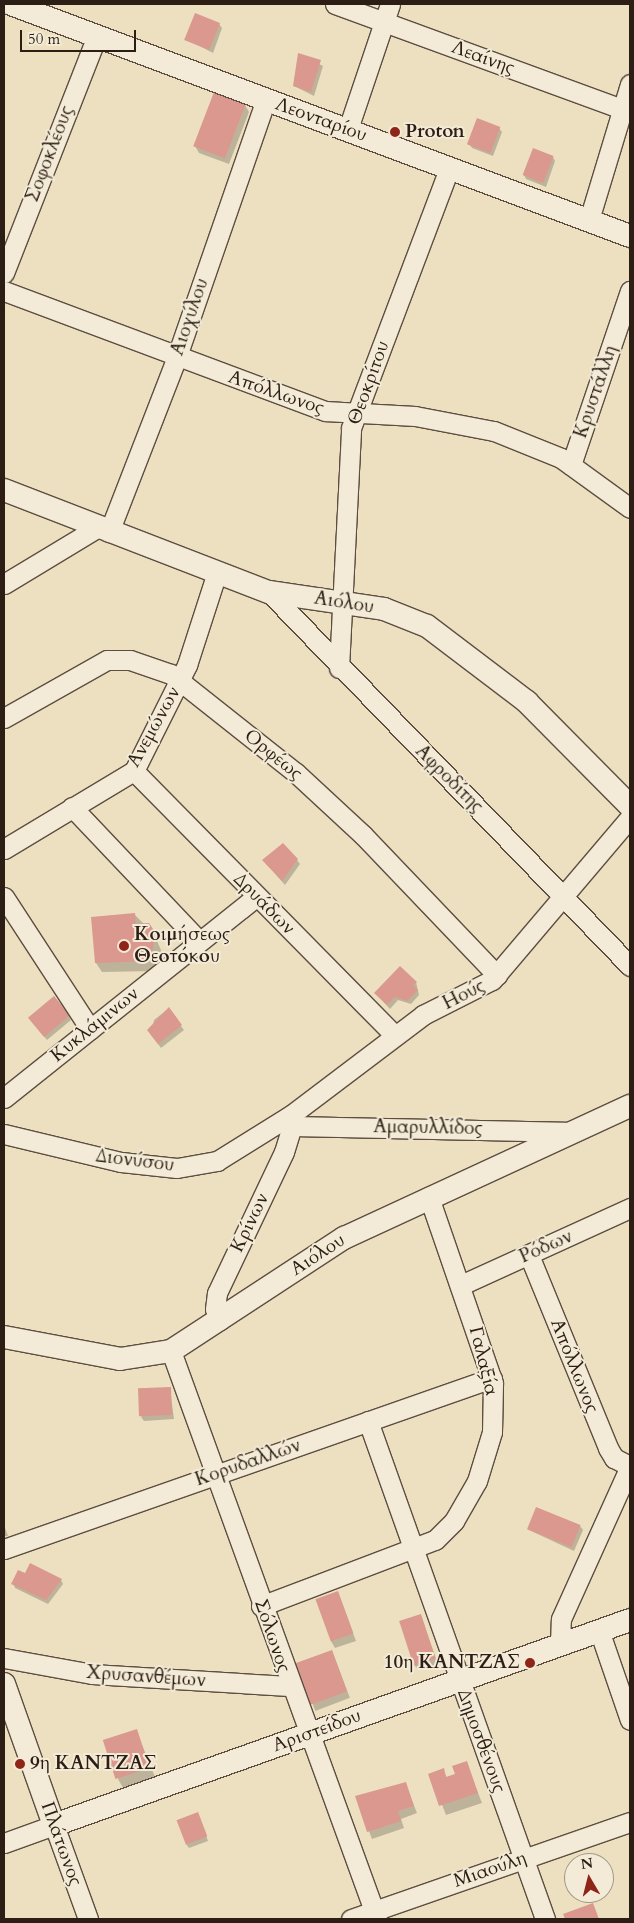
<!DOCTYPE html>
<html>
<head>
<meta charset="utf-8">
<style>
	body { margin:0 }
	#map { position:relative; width:634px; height:1923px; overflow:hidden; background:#ede0c1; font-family:Cardo,serif }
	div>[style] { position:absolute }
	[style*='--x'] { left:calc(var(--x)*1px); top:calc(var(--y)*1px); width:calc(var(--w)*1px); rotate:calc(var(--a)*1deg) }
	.shadow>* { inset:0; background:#0003; transform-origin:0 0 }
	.building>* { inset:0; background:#da988e; transform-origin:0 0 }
	.roads { filter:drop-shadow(1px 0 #5d4e40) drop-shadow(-1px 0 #5d4e40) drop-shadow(0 1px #5d4e40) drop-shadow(0 -1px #5d4e40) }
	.minor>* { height:19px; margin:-9.5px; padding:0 9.5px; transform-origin:9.5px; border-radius:9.5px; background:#f3ebd7 }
	.tertiary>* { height:22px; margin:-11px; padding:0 11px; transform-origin:11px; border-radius:11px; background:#f3ebd7 }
	.dots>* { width:14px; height:14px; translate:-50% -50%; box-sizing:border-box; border:2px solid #f3ebd7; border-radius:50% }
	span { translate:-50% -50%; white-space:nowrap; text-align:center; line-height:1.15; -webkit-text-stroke:4px #f3ebd7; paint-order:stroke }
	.street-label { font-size:19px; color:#2d1e15 }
	.poi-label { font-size:19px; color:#2d1e15; font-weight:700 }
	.left { translate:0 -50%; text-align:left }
	.right { translate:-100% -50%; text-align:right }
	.frame { position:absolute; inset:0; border:5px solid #2d1e15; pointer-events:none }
	.north { position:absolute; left:564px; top:1853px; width:50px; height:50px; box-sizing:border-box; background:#f3ebd7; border:1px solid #a49989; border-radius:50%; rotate:352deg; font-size:14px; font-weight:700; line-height:20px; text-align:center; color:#2d1e15 }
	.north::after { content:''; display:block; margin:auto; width:18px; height:22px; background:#8f2418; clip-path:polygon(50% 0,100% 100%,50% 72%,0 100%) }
	.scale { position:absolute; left:20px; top:30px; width:116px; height:22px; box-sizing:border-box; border:2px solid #2d1e15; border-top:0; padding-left:6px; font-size:15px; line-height:18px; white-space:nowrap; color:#2d1e15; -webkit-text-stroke:4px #f3ebd7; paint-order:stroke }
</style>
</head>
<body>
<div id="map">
	<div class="shadow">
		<i style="clip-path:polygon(219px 24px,222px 28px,213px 53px,186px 39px)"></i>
		<i style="clip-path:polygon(299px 54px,323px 66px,314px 96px,294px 86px)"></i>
		<i style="clip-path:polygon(245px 105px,249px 112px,229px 164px,199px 153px,195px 146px)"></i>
		<i style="clip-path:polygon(499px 128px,502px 132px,493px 156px,472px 148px,469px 144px)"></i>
		<i style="clip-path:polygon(553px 157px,555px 161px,546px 187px,526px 179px,524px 175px)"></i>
		<i style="clip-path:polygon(263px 860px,297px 860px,300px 864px,285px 885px)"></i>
		<i style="clip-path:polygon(134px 914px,154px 934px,161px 950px,156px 971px,102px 972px,96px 963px)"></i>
		<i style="clip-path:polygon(416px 982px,419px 995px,411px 1004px,398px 1000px,390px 1009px,376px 994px)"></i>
		<i style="clip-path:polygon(168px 1009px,184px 1030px,161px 1048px,151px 1035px,154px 1020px)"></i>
		<i style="clip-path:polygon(69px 1016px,71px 1020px,47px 1040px,33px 1023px)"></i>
		<i style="clip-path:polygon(170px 1389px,174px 1419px,144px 1421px,141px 1417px)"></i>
		<i style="clip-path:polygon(4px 1525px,8px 1536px,4px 1536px)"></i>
		<i style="clip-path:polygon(580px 1526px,583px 1530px,574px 1551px,529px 1530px)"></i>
		<i style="clip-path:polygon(26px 1575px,61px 1580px,63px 1584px,48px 1604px,15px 1588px,13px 1583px)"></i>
		<i style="clip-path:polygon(338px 1593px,356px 1641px,335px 1648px,331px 1641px)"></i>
		<i style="clip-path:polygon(421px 1616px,438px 1664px,418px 1670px,415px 1666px)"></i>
		<i style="left:332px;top:1651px;width:50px;height:37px;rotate:69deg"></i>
		<i style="clip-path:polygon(136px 1730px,157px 1782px,126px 1793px,118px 1779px)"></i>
		<i style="clip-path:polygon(466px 1762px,482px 1803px,446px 1815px,430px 1774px,443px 1770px,447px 1778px,457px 1775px)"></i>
		<i style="clip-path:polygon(405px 1783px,417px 1813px,401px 1819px,404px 1828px,372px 1839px,356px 1797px)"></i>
		<i style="clip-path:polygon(200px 1818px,208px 1841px,189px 1848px,186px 1844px)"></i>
	</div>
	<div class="building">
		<i style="left:195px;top:13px;width:27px;height:29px;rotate:22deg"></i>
		<i style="clip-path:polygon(298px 53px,321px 60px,311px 92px,293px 86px)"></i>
		<i style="left:214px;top:92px;width:34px;height:58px;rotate:21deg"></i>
		<i style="left:477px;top:118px;width:25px;height:28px;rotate:21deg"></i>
		<i style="left:533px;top:148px;width:22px;height:29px;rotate:21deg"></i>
		<i style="clip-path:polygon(283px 843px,298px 859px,282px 881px,262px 860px)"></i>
		<i style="clip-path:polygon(135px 913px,136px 924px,149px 923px,155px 932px,151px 961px,95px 963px,91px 917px)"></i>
		<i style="clip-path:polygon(400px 966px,417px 982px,413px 985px,418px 990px,407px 1001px,395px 997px,387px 1005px,374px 993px)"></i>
		<i style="left:54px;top:996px;width:25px;height:34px;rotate:50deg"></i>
		<i style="clip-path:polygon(169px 1007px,182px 1025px,158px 1044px,147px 1030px)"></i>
		<i style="left:171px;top:1387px;width:28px;height:33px;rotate:88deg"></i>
		<i style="left:536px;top:1507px;width:48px;height:24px;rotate:22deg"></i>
		<i style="clip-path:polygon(30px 1563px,62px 1579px,46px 1600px,11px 1584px,18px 1570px,25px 1573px)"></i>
		<i style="left:338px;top:1591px;width:45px;height:24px;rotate:70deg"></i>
		<i style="left:421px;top:1614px;width:47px;height:23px;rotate:72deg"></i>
		<i style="left:332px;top:1650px;width:44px;height:39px;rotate:70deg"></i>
		<i style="left:137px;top:1729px;width:41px;height:36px;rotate:72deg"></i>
		<i style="clip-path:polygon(467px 1761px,478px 1793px,439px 1806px,428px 1774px,444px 1768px,446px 1777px,455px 1774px,452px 1766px)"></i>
		<i style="clip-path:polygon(406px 1782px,414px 1806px,398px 1811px,401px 1821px,367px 1832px,355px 1796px)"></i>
		<i style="left:198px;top:1812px;width:26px;height:23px;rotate:69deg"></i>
		<i style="clip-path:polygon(593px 1903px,599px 1919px,565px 1919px,563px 1914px)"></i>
	</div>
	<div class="roads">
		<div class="minor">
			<i style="--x:335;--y:4;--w:314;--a:20.1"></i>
			<i style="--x:348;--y:129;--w:132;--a:-71.4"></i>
			<i style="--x:589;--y:220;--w:142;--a:-73.2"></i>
			<i style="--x:4;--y:273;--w:255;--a:-68.6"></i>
			<i style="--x:4;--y:291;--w:343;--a:20.5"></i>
			<i style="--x:325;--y:411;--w:90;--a:3.2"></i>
			<i style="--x:415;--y:416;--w:80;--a:10.8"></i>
			<i style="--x:494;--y:431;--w:72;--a:21.9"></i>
			<i style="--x:561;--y:458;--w:85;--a:35.9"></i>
			<i style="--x:571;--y:465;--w:184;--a:-71.3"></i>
			<i style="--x:109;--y:532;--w:186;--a:-68.8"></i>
			<i style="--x:176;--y:359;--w:275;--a:-70.9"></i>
			<i style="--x:4;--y:584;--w:109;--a:-31.1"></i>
			<i style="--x:269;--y:592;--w:520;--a:46.01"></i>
			<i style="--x:339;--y:668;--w:240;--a:-87.1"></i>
			<i style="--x:351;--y:428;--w:278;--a:-69.3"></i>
			<i style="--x:4;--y:718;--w:118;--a:-29.4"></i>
			<i style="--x:107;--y:660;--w:23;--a:0"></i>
			<i style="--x:130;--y:660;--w:43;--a:18.9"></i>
			<i style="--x:171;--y:674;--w:159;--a:38.4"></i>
			<i style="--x:296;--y:773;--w:91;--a:42.8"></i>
			<i style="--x:363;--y:835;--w:194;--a:46.3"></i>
			<i style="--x:134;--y:771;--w:371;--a:45.4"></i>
			<i style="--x:72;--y:807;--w:185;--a:46.5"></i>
			<i style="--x:4;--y:849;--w:152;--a:-31"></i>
			<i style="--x:134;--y:771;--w:119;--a:-63.4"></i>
			<i style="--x:187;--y:665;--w:98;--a:-72.1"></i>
			<i style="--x:4;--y:897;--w:158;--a:56.9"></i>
			<i style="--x:4;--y:1098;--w:322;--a:-38.6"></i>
			<i style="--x:287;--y:1118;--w:9;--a:58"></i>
			<i style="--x:292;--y:1126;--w:282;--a:1.2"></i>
			<i style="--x:4;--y:1134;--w:120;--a:13.5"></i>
			<i style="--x:121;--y:1162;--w:56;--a:6.1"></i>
			<i style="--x:177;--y:1168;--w:41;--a:-9.9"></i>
			<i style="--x:217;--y:1161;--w:87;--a:-31.9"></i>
			<i style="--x:291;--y:1115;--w:166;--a:-37.1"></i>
			<i style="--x:423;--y:1015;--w:77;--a:-26.9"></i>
			<i style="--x:492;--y:980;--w:214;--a:-49.7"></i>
			<i style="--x:529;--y:1255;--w:209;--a:67.7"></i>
			<i style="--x:608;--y:1448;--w:12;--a:59"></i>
			<i style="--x:614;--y:1458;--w:18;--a:27"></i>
			<i style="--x:461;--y:1285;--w:186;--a:-24.5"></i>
			<i style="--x:220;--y:1320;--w:12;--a:-114"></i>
			<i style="--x:215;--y:1309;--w:16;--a:-83"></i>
			<i style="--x:217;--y:1293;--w:156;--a:-64.6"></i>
			<i style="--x:284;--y:1152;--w:27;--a:-73"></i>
			<i style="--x:171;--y:1351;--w:604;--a:70.07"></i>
			<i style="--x:368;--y:1421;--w:529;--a:70.43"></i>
			<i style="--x:4;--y:1549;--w:517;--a:-19.31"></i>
			<i style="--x:261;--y:1606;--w:186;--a:-20.8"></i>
			<i style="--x:435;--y:1540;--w:27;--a:-45"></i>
			<i style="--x:454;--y:1521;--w:46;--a:-60.1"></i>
			<i style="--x:477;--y:1481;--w:51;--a:-73"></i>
			<i style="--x:492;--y:1432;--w:49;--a:-88.8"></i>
			<i style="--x:493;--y:1383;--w:197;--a:-109"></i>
			<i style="--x:599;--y:1630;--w:95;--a:71"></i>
			<i style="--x:560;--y:1644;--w:25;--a:-88"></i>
			<i style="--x:561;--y:1619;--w:168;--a:-65.7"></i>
			<i style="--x:4;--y:1658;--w:89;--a:10.3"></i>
			<i style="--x:92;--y:1674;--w:197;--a:3.5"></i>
			<i style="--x:4;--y:1843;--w:53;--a:-19.8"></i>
			<i style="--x:54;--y:1825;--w:100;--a:70.1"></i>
			<i style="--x:351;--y:1919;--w:295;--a:-19.2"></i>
		</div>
		<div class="tertiary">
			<i style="--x:11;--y:4;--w:661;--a:20.55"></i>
			<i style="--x:4;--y:490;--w:284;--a:21.1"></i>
			<i style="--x:269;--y:592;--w:116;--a:8.4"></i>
			<i style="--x:384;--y:609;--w:46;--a:21.6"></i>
			<i style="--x:427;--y:626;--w:126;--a:37.2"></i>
			<i style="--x:527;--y:702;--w:146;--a:45.3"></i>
			<i style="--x:4;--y:1337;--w:118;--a:10.7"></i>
			<i style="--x:120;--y:1359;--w:52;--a:-8.9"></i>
			<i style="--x:171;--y:1351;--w:207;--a:-33.2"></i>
			<i style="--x:344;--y:1238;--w:315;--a:-24.8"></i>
			<i style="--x:4;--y:1684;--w:150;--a:70.5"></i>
			<i style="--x:54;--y:1825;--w:611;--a:-19.59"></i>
		</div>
	</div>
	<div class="dots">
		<i style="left:395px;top:132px;background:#8f2418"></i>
		<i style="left:124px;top:946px;background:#8f2418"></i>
		<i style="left:530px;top:1663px;background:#8f2418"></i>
		<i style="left:20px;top:1764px;background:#8f2418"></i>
	</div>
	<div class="street-label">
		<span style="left:483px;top:58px;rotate:20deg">Λεαίνης</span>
		<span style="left:321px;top:120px;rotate:20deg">Λεονταρίου</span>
		<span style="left:50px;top:154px;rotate:-69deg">Σοφοκλέους</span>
		<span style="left:190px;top:317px;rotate:-71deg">Αιοχύλου</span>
		<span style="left:369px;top:383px;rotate:-70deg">Θεοκρίτου</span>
		<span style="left:596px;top:392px;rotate:-71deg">Κρυστάλλη</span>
		<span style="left:276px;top:393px;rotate:19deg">Απόλλωνος</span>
		<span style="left:344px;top:603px;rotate:9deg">Αιόλου</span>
		<span style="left:154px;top:727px;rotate:-61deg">Ανεμώνων</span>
		<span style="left:273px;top:755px;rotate:39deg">Ορφέως</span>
		<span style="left:449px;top:779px;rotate:45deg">Αφροδίτης</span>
		<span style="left:264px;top:904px;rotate:45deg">Δρυάδων</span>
		<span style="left:464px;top:995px;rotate:-27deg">Ηούς</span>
		<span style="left:95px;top:1025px;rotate:-39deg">Κυκλάμινων</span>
		<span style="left:428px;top:1128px;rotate:1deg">Αμαρυλλίδος</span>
		<span style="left:135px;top:1161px;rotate:7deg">Διονύσου</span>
		<span style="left:250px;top:1223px;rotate:-64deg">Κρίνων</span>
		<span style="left:546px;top:1247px;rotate:-24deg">Ρόδων</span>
		<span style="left:318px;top:1255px;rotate:-33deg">Αιόλου</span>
		<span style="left:483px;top:1361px;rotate:76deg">Γαλαξία</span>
		<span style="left:574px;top:1366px;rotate:68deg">Απόλλωνος</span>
		<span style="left:248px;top:1463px;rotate:-19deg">Κορυδαλλών</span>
		<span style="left:272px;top:1636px;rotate:71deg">Σόλωνος</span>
		<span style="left:146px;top:1677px;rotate:4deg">Χρυσανθέμων</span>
		<span style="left:317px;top:1731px;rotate:-20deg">Αριστείδου</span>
		<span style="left:481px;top:1741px;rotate:70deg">Δημοσθένους</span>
		<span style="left:61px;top:1844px;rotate:70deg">Πλάτωνος</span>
		<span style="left:490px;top:1870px;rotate:-19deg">Μιαούλη</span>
	</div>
	<div class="poi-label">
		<span class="left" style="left:405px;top:132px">Proton</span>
		<span class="left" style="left:134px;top:946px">Κοιμήσεως<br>Θεοτόκου</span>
		<span class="right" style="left:520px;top:1663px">10η ΚΑΝΤΖΑΣ</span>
		<span class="left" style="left:30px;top:1764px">9η ΚΑΝΤΖΑΣ</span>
	</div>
	<div class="frame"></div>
	<div class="north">N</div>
	<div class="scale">50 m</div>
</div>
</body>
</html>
